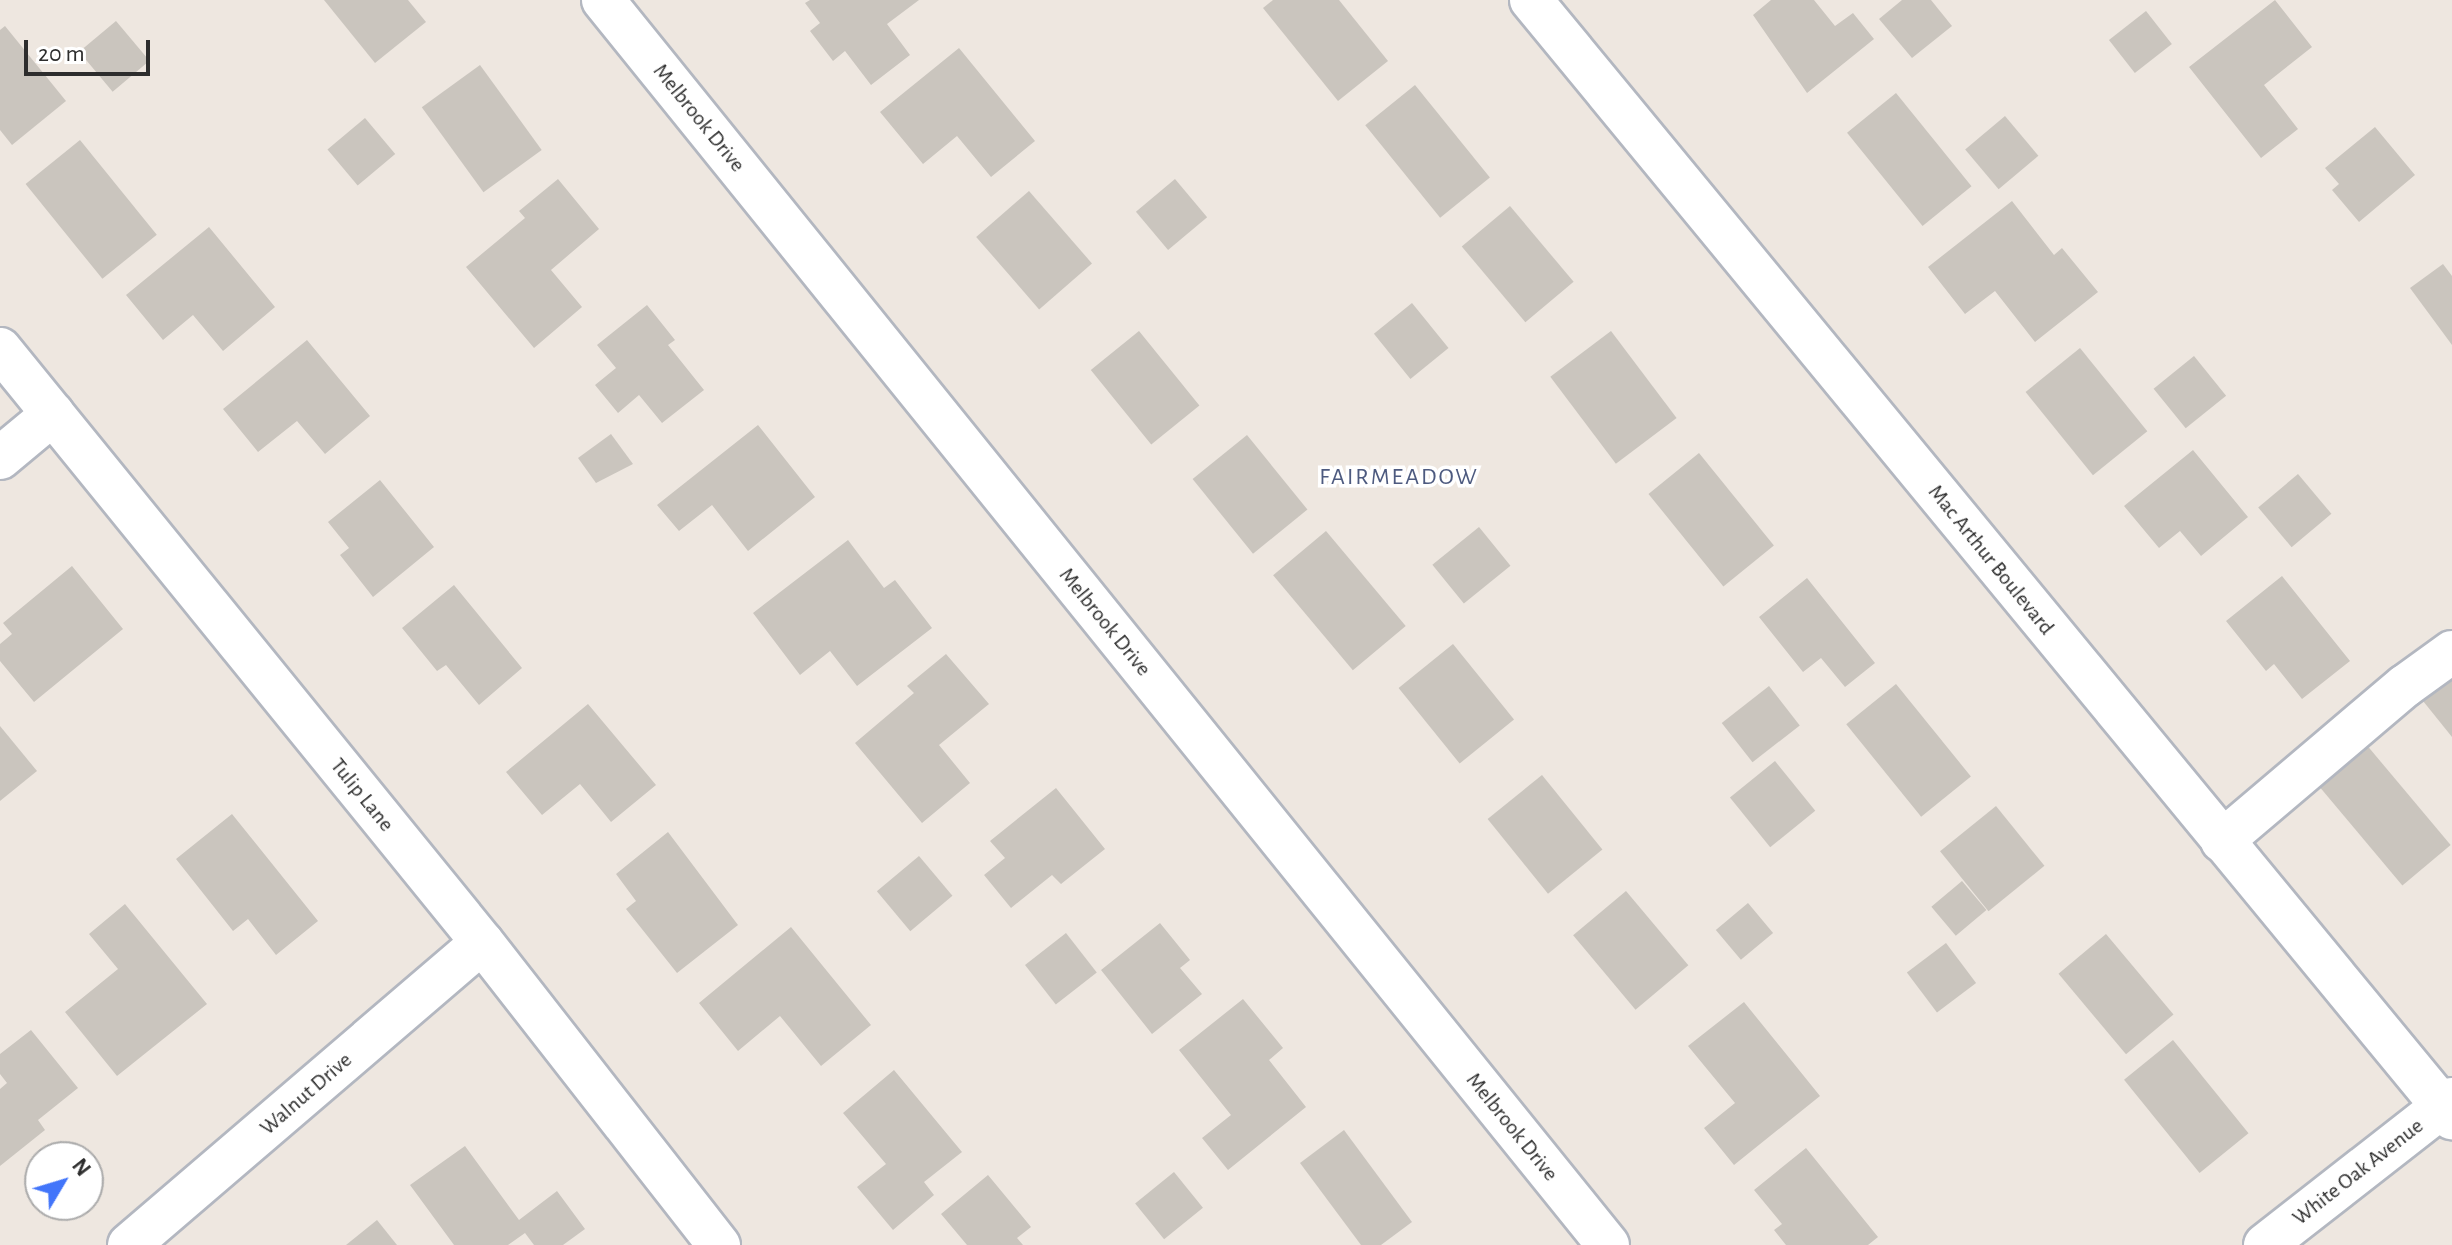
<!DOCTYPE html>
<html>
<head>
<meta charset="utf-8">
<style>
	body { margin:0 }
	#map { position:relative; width:2452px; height:1245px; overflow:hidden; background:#eee7e0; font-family:"Alegreya Sans",sans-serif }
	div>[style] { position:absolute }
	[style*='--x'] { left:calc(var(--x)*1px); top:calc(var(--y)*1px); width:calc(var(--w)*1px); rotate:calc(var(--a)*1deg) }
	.building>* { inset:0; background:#cac5be; transform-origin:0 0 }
	.roads { filter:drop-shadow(2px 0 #b3b7c0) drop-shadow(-2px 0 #b3b7c0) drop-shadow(0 2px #b3b7c0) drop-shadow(0 -2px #b3b7c0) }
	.minor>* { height:42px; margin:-21px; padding:0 21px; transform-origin:21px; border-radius:21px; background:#fff }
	span { translate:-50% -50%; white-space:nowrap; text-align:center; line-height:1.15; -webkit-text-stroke:7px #fff; paint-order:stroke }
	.street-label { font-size:22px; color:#2d2d2d }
	.neighbourhood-label { font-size:24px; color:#4d5a7f; letter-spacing:2px }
	.north { position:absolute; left:24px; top:1141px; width:80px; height:80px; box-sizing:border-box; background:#fff; border:2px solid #ababab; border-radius:50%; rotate:52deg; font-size:22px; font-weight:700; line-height:32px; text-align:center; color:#2d2d2d }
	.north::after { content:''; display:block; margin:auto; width:28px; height:36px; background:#4275fa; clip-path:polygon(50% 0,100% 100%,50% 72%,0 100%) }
	.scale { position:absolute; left:24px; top:40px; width:126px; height:36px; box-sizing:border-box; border:4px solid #2d2d2d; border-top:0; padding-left:10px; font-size:24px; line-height:28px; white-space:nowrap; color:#2d2d2d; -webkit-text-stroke:6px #fff; paint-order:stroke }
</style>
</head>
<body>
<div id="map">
	<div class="building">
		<i style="clip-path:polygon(324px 0,408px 0,426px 22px,375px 63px)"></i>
		<i style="clip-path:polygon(810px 0,919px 0,887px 24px,910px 55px,871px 85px,845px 51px,833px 61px,810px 31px,820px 23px,805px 3px)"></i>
		<i style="clip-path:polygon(1273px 0,1339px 0,1388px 61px,1338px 101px,1263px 8px)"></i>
		<i style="clip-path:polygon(1771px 0,1814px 0,1835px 26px,1853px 13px,1874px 39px,1807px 93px,1753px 15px)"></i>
		<i style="clip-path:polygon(1902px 0,1931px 0,1952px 26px,1912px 58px,1879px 19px)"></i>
		<i style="clip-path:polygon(2275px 0,2312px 47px,2264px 85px,2298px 129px,2261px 158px,2189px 67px)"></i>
		<i style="left:2146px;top:11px;width:42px;height:47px;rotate:52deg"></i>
		<i style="left:116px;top:21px;width:52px;height:48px;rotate:50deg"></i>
		<i style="clip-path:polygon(5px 26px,66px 101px,12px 145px,0 130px,0 30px)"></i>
		<i style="clip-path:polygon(959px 48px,1035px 141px,991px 177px,957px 136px,923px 164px,880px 112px)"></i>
		<i style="left:480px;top:65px;width:105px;height:72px;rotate:54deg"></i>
		<i style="left:1415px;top:85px;width:119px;height:64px;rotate:51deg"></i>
		<i style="left:1896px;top:93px;width:120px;height:63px;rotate:51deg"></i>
		<i style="left:2005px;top:116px;width:52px;height:52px;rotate:50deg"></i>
		<i style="left:365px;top:118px;width:47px;height:49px;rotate:50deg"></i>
		<i style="clip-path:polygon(2375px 127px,2415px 175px,2359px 222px,2332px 190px,2339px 184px,2325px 168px)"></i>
		<i style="left:80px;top:140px;width:122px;height:70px;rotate:51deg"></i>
		<i style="clip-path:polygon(558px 179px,599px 229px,551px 270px,582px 307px,534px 348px,466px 267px,525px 218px,519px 211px)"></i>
		<i style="left:1175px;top:179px;width:50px;height:51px;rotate:50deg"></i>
		<i style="left:1029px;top:191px;width:96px;height:70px;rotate:49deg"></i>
		<i style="clip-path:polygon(2012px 201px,2054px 255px,2062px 248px,2098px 292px,2035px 342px,1995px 291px,1965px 314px,1928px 267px)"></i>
		<i style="left:1510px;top:206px;width:99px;height:63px;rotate:50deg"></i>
		<i style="clip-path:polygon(209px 227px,275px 307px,223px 351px,193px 315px,163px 340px,126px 295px)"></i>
		<i style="clip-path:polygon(2443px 264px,2452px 276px,2452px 345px,2410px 288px)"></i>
		<i style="left:1412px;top:303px;width:58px;height:49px;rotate:51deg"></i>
		<i style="clip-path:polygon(647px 305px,675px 340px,668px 345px,704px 390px,662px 423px,639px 395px,618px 413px,595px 385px,616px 368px,597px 345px)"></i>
		<i style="left:1139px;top:331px;width:96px;height:62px;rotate:51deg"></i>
		<i style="left:1611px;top:331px;width:109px;height:76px;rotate:53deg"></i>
		<i style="clip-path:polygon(307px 340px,370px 416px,325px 454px,297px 421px,258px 452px,223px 409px)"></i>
		<i style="left:2080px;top:348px;width:107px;height:70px;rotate:51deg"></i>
		<i style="left:2194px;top:356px;width:51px;height:52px;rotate:51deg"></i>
		<i style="clip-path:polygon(758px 425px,815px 497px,748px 551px,712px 505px,679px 531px,657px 505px)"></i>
		<i style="clip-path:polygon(611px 434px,633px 464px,596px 483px,578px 458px)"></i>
		<i style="left:1247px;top:435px;width:96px;height:70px;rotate:51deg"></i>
		<i style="clip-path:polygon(2193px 450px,2248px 517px,2201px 556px,2180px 531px,2159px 548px,2124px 506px)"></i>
		<i style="left:1699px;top:453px;width:119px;height:65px;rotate:51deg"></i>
		<i style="left:2298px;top:474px;width:52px;height:52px;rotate:50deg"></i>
		<i style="clip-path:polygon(380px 480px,434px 547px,373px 597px,340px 555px,349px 548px,328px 522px)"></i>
		<i style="left:1479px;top:527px;width:50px;height:60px;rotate:51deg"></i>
		<i style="left:1326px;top:531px;width:124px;height:69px;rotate:50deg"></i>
		<i style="clip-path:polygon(848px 540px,884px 588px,895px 580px,932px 628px,857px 686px,830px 651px,800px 675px,753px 613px)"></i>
		<i style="clip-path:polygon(72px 566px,123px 629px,34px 702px,0 661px,0 644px,12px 634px,3px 623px)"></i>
		<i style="clip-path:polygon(2282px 576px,2350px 661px,2302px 699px,2274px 664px,2266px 671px,2226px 621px)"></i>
		<i style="clip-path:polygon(1807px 578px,1875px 663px,1845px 687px,1821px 658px,1803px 672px,1759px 617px)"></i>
		<i style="clip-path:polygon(454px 585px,522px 668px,479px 705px,446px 665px,437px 671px,402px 628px)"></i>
		<i style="left:1453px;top:644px;width:97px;height:70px;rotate:51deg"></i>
		<i style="clip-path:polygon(946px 654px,989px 704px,939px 745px,970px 783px,922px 823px,855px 743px,914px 693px,907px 686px)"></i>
		<i style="clip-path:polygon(2452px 669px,2452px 737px,2419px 696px)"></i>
		<i style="left:1896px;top:684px;width:119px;height:64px;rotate:51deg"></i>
		<i style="left:1769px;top:686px;width:50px;height:60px;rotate:52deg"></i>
		<i style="clip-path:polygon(588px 704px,656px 785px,611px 822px,580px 784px,542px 815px,506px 772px)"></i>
		<i style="clip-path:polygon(0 726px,37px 771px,0 801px)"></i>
		<i style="left:2360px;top:737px;width:141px;height:63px;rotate:50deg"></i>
		<i style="left:1775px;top:761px;width:64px;height:58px;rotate:51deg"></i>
		<i style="left:1542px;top:775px;width:96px;height:70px;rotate:51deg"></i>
		<i style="clip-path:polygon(1056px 788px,1105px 849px,1061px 884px,1052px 875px,1011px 908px,984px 875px,1005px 858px,990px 841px)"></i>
		<i style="left:1996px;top:806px;width:77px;height:72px;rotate:51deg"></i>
		<i style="clip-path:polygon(232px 814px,318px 921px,276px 955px,248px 919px,233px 931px,176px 859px)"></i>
		<i style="clip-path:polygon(668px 832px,738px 925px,677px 973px,626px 909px,636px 901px,616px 874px)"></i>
		<i style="left:919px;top:856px;width:52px;height:55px;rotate:50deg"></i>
		<i style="left:1962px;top:881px;width:38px;height:40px;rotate:50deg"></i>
		<i style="left:1626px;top:891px;width:97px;height:69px;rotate:50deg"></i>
		<i style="left:1748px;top:903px;width:39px;height:42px;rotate:50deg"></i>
		<i style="clip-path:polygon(125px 904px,207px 1004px,117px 1076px,65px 1012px,118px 969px,89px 934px)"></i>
		<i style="clip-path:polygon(1160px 923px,1190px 960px,1180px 968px,1202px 994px,1152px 1034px,1101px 970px)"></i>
		<i style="clip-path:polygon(791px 927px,871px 1025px,821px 1066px,780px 1016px,738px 1051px,699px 1003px)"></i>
		<i style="left:1066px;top:933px;width:50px;height:52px;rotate:52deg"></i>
		<i style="left:2106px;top:934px;width:105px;height:62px;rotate:50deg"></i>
		<i style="left:1946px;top:943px;width:50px;height:49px;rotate:53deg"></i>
		<i style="clip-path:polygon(1243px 999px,1283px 1048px,1269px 1060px,1306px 1107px,1228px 1170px,1202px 1138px,1231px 1115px,1179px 1050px)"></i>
		<i style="clip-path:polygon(1744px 1002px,1820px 1096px,1734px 1165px,1704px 1128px,1735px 1103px,1688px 1046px)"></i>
		<i style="clip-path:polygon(31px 1030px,78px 1088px,38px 1120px,45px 1130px,0 1166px,0 1089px,7px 1083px,0 1074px,0 1054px)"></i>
		<i style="left:2173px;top:1040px;width:120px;height:63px;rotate:51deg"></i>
		<i style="clip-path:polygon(894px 1070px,962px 1152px,924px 1182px,934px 1195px,893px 1230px,857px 1187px,886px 1164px,843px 1113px)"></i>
		<i style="clip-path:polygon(1344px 1130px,1412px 1222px,1381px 1245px,1361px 1245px,1300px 1163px)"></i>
		<i style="clip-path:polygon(465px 1146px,519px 1220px,557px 1191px,585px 1229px,563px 1245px,534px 1245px,525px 1233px,508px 1245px,454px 1245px,410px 1185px)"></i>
		<i style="clip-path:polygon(1806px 1148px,1878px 1237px,1868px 1245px,1786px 1245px,1774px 1230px,1782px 1224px,1754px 1190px)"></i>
		<i style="left:1174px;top:1172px;width:46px;height:50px;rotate:51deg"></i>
		<i style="clip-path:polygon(988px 1175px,1031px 1227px,1017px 1238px,1023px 1245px,967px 1245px,941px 1214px)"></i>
		<i style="clip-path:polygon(377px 1220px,397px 1245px,346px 1245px)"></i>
	</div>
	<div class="roads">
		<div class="minor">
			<i style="--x:603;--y:0;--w:1600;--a:51.09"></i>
			<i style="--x:1531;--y:0;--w:1449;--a:50.52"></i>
			<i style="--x:0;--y:349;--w:764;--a:50.9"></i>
			<i style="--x:482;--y:942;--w:385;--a:52"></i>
			<i style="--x:0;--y:458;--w:69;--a:-39.7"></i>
			<i style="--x:2222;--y:841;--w:240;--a:-40.3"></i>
			<i style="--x:2405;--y:686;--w:58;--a:-35.9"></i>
			<i style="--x:129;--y:1245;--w:465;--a:-40.6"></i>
			<i style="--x:2265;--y:1245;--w:237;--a:-38"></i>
		</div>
	</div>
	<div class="street-label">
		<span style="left:699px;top:118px;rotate:51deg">Melbrook Drive</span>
		<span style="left:1991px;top:560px;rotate:51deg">Mac Arthur Boulevard</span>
		<span style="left:1105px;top:622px;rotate:51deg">Melbrook Drive</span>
		<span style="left:362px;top:795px;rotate:51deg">Tulip Lane</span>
		<span style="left:306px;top:1094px;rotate:-41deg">Walnut Drive</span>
		<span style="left:1512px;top:1127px;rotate:51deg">Melbrook Drive</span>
		<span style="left:2358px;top:1172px;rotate:-38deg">White Oak Avenue</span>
	</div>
	<div class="neighbourhood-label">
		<span style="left:1399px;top:478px">FAIRMEADOW</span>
	</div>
	<div class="north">N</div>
	<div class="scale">20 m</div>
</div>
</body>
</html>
